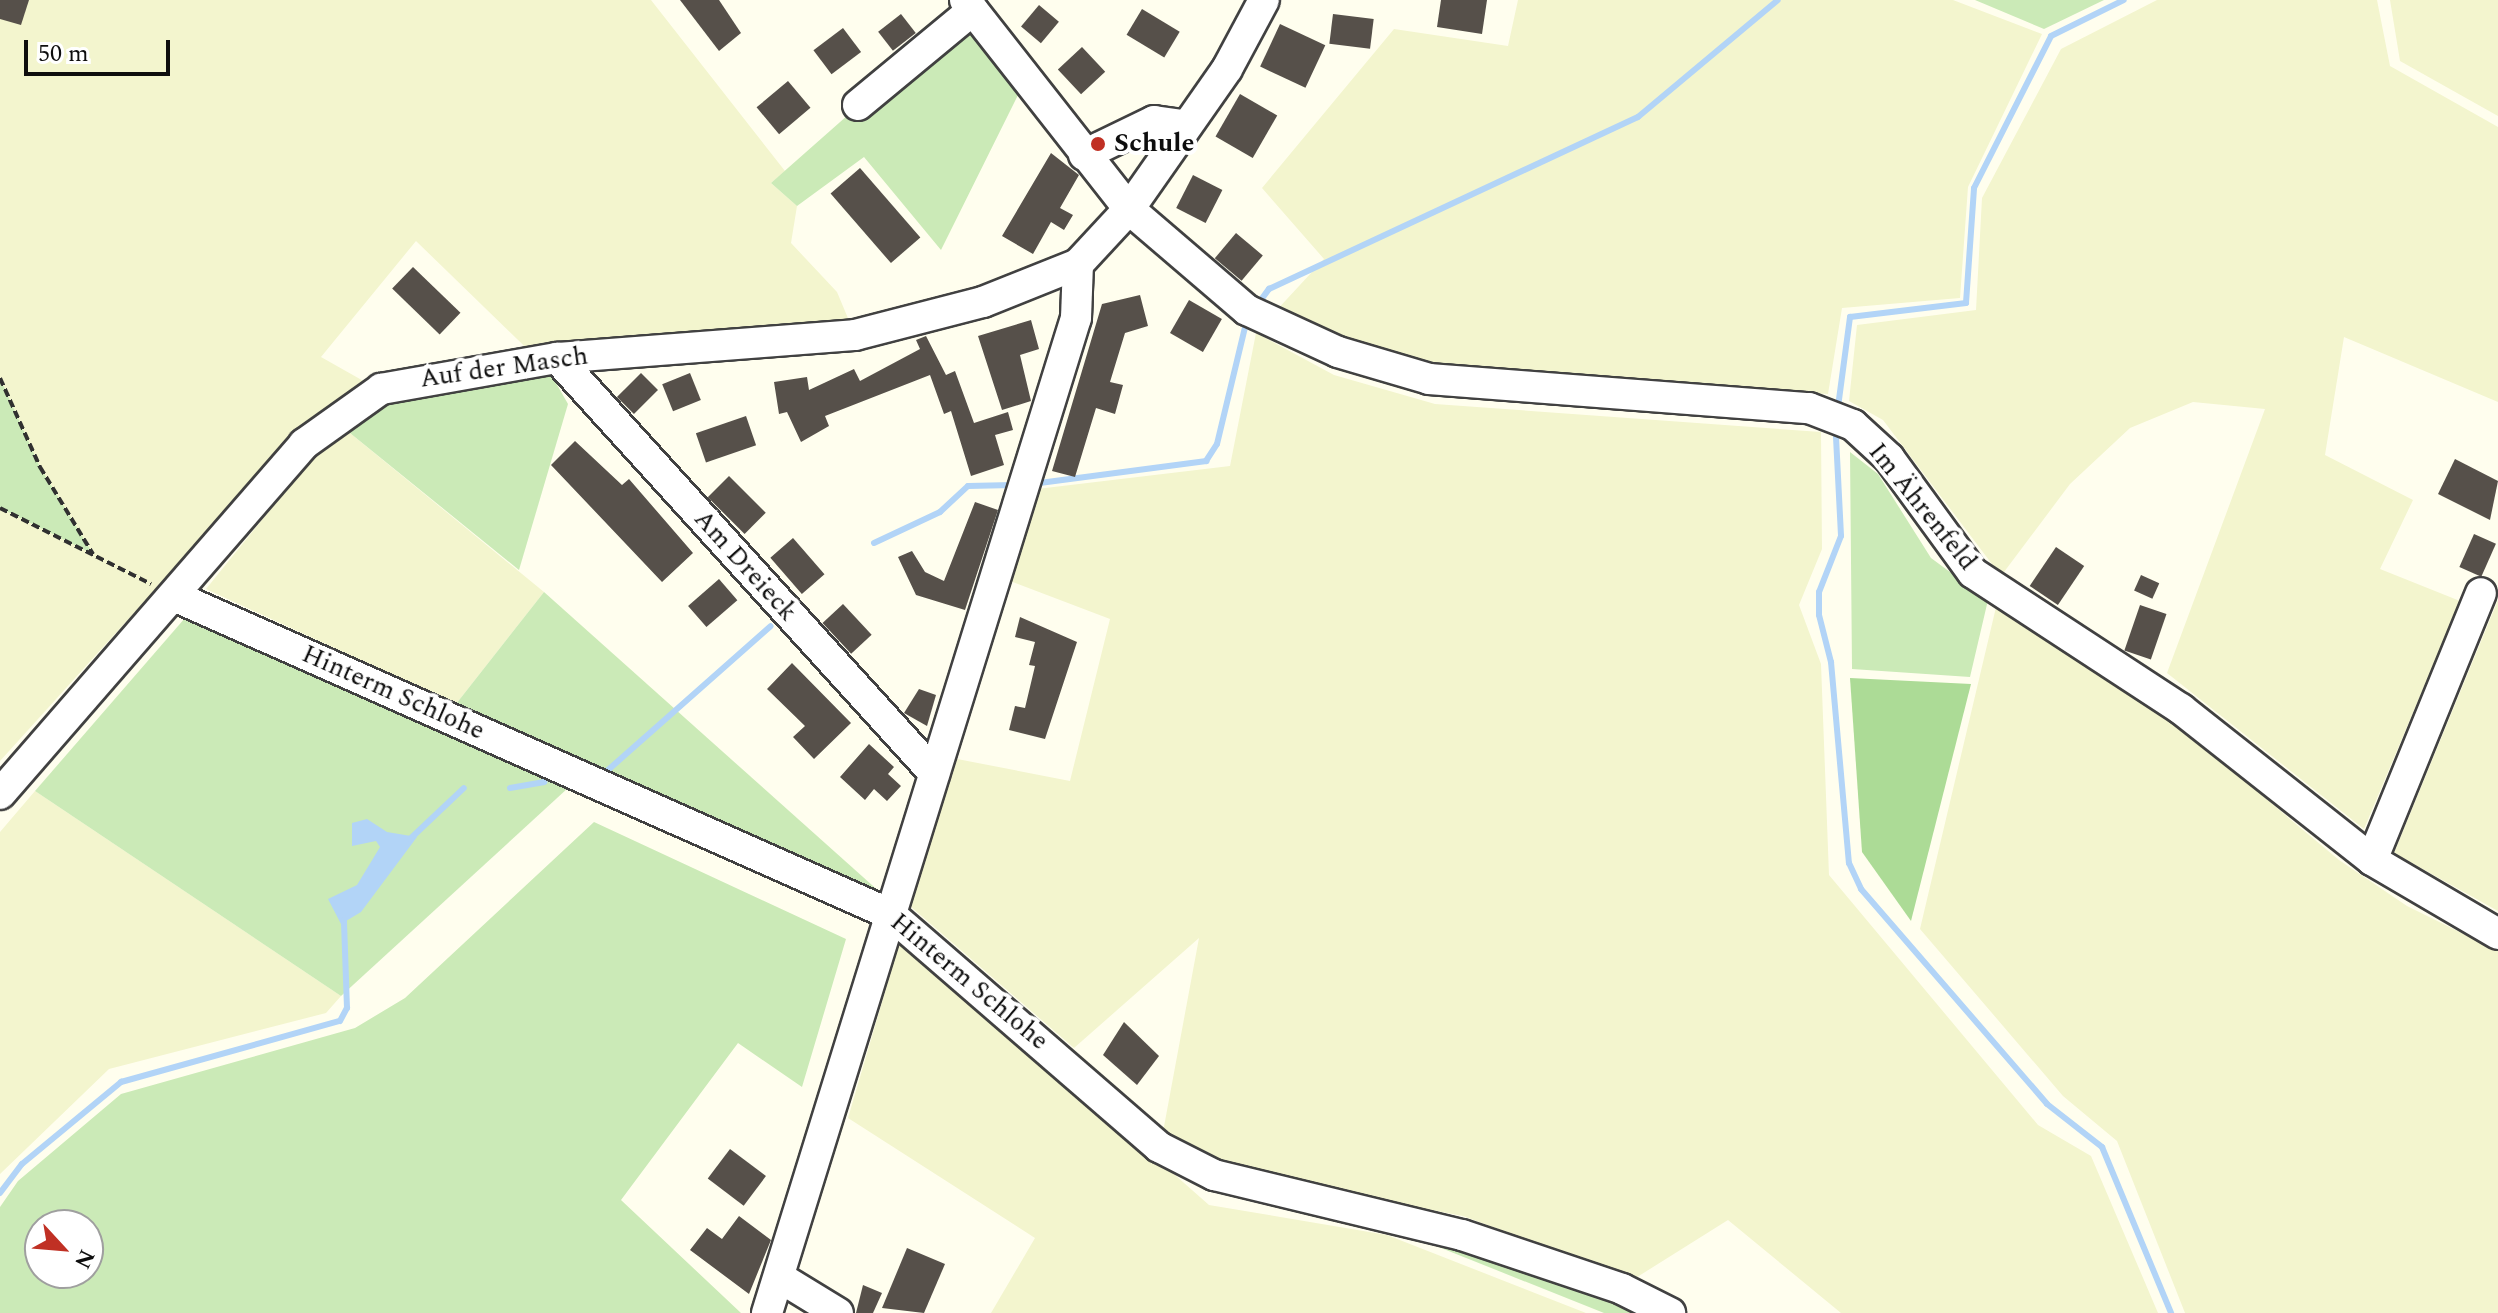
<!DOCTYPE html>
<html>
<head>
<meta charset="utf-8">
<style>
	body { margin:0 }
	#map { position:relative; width:2498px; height:1313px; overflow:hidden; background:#fffeee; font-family:Spectral,serif }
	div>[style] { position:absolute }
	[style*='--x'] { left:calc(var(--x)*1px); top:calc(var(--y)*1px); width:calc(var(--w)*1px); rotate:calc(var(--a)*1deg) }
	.farmland>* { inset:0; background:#f3f5ce }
	.green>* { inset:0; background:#cbeab7 }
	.forest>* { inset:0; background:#acdb96 }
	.water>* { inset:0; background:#b2d4f7 }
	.stream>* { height:6px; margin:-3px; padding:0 3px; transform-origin:3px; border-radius:3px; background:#b2d4f7 }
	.building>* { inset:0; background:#56504a; transform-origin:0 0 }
	.path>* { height:4px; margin-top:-2px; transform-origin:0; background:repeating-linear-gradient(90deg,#303030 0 8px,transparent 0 12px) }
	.roads { filter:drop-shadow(2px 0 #414141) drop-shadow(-2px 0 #414141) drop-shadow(0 2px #414141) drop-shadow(0 -2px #414141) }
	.minor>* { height:30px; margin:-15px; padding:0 15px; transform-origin:15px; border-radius:15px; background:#fff }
	.dots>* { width:22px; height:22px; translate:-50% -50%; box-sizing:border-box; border:4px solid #fff; border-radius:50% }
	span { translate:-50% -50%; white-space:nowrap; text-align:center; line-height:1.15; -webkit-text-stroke:8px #fff; paint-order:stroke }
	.poi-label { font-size:26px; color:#0e0e0e; font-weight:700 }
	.left { translate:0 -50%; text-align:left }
	.street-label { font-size:26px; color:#0e0e0e }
	.north { position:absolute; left:24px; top:1209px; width:80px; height:80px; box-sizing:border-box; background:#fff; border:2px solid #9f9f9f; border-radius:50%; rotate:116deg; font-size:22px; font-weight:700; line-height:32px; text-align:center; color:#0e0e0e }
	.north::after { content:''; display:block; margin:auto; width:28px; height:36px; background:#c03024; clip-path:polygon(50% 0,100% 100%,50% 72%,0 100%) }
	.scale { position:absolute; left:24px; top:40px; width:146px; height:36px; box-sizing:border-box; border:4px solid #0e0e0e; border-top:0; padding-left:10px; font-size:24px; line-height:28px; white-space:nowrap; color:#0e0e0e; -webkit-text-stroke:6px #fff; paint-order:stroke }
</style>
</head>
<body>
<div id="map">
	<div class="farmland">
		<i style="clip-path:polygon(0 0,651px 0,785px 171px,771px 183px,797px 206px,791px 243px,837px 292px,850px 323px,841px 348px,548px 369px,416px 241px,321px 357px,367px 383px,304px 425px,0 761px,0 508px,92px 553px,40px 467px,0 378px)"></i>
		<i style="clip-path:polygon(1518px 0,1953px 0,2042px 34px,1968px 187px,1960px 298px,1842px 308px,1828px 394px,1429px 373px,1274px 313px,1324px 259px,1262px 188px,1394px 29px,1508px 46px)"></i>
		<i style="clip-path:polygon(2157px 0,2377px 0,2390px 66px,2498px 127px,2498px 402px,2344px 337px,2325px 455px,2413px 500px,2380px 569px,2460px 601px,2364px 829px,2167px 673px,2265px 409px,2193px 402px,2130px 428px,2070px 484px,2001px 576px,1883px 420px,1849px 401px,1857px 325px,1976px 310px,1982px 198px,2061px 49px)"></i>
		<i style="clip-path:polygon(2390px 0,2498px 0,2498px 116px,2400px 61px)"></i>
		<i style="clip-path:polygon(1256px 333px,1334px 375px,1435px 404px,1821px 432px,1822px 549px,1799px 605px,1821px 664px,1829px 875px,2038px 1125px,2091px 1156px,2158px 1313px,1841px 1313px,1728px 1220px,1634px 1279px,1463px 1216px,1239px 1173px,1163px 1132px,1199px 938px,1074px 1048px,903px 900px,947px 757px,1070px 781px,1110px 619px,1002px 578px,1037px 489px,1230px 466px)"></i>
		<i style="clip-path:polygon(345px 429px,544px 592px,456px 704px,206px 589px,317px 452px)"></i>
		<i style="clip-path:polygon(2498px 600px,2498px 911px,2394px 853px)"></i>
		<i style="clip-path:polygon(1997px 603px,2167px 716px,2339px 860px,2407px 906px,2498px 951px,2498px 1313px,2185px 1313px,2117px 1141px,2063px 1096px,1920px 929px)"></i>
		<i style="clip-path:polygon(35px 791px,341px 996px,326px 1013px,109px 1069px,0 1174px,0 832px)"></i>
		<i style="clip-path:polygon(902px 934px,1209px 1205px,1387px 1235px,1586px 1313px,991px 1313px,1035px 1238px,848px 1118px)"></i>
	</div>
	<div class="green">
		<i style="clip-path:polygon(1975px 0,2104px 0,2044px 29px)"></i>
		<i style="clip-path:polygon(979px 27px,1022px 87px,941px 250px,864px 157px,797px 206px,771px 183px,848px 115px,864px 121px)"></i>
		<i style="clip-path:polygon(548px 369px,568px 404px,519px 570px,345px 429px,397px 397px)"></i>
		<i style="clip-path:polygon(0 378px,40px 467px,93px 554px,0 508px)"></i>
		<i style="clip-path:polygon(1850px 452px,1878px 474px,1931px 558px,1988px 600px,1970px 677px,1852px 669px)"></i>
		<i style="clip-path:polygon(544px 592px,882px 894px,456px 704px)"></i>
		<i style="clip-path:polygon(185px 618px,568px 788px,341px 996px,35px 791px)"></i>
		<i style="clip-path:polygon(evenodd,594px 822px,846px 939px,802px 1087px,738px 1043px,621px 1200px,741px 1313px,0 1313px,0 1207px,18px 1181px,121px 1094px,355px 1028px,405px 998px,594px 822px,40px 1225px,88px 1225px,88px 1273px,40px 1273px,40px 1225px)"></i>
		<i style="clip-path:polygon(1401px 1232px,1617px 1299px,1642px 1313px,1604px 1313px)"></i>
	</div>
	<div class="forest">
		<i style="clip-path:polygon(1850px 678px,1971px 684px,1911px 921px,1862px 852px)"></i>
	</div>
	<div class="water">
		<i style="clip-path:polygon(367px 819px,387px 832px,417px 837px,361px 912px,341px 924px,328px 899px,357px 885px,380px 847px,376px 841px,352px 846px,352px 823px)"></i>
	</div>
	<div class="stream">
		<i style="--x:1258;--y:304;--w:19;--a:-54"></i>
		<i style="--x:1269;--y:289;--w:407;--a:-25"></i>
		<i style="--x:1638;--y:117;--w:182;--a:-39.9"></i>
		<i style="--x:1838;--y:407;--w:91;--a:-82.4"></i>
		<i style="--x:1850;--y:317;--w:117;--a:-6.9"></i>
		<i style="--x:1966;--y:303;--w:115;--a:-86"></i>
		<i style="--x:1974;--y:188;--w:170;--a:-63.1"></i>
		<i style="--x:2051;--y:36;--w:81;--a:-26.3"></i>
		<i style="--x:1836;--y:437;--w:99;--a:87.1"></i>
		<i style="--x:1841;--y:536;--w:60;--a:111.4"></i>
		<i style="--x:1819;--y:592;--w:23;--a:90"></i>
		<i style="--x:1819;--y:615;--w:49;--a:75.7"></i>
		<i style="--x:1831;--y:662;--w:202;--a:84.9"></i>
		<i style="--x:1849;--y:863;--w:29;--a:65"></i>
		<i style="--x:1861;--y:889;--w:284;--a:49.1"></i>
		<i style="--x:2047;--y:1104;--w:70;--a:38"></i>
		<i style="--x:2102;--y:1147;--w:180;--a:67.4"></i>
		<i style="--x:1032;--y:484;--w:176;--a:-7.5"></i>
		<i style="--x:1206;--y:461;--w:20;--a:-57"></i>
		<i style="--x:1217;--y:444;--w:129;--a:-76.5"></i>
		<i style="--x:874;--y:543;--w:73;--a:-25.2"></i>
		<i style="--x:940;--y:512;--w:38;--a:-43"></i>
		<i style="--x:968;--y:486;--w:45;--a:-1.3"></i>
		<i style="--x:608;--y:770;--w:217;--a:-41.5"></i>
		<i style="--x:510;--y:788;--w:35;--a:-10"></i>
		<i style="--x:410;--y:839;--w:74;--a:-43.4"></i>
		<i style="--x:0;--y:1193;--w:36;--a:-53"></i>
		<i style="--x:22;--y:1164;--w:129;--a:-39.6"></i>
		<i style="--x:121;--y:1082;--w:227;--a:-15.6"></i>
		<i style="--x:340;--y:1021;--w:15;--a:-62"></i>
		<i style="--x:347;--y:1008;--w:88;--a:-92"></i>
	</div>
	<div class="building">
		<i style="clip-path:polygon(0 0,29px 0,21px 25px,0 19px)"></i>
		<i style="clip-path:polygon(680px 0,719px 0,741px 33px,719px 51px)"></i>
		<i style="clip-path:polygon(1441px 0,1487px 0,1482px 34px,1437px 27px)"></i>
		<i style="left:1039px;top:5px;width:26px;height:28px;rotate:40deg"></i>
		<i style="left:1142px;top:9px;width:44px;height:30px;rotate:31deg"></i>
		<i style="left:901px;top:14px;width:24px;height:29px;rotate:52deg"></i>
		<i style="left:1333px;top:14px;width:41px;height:30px;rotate:7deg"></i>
		<i style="left:1280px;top:24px;width:50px;height:47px;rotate:25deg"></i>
		<i style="left:843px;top:28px;width:30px;height:37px;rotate:53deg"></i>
		<i style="left:1082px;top:47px;width:34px;height:33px;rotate:47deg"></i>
		<i style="left:788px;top:81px;width:35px;height:41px;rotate:50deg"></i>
		<i style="left:1240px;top:94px;width:43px;height:49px;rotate:30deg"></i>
		<i style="clip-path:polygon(1051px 153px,1079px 175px,1060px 208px,1073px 215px,1064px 230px,1051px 222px,1033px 254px,1002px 236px)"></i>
		<i style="left:860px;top:168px;width:92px;height:39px;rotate:49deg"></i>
		<i style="left:1193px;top:175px;width:33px;height:37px;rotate:27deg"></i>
		<i style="left:1236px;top:233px;width:35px;height:33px;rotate:40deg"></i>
		<i style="left:413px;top:267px;width:66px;height:30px;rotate:44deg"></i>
		<i style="clip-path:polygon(1140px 295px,1148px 326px,1125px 333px,1110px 382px,1123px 385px,1115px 414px,1096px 408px,1075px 477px,1052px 471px,1102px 304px)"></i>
		<i style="left:1189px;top:300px;width:38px;height:38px;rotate:30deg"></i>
		<i style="clip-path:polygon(1031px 320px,1039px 349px,1020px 355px,1031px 401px,1002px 410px,978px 336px)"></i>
		<i style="clip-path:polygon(926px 336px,946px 375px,955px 371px,974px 423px,1008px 412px,1013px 430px,995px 435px,1004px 465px,971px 476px,951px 411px,944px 414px,930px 375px,825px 416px,829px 426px,801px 442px,787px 412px,779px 414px,774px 382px,807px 377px,809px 390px,854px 369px,860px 381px,920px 349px,916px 340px)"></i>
		<i style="left:641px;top:373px;width:24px;height:34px;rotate:45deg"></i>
		<i style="left:690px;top:373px;width:29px;height:30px;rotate:68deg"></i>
		<i style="left:746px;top:416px;width:31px;height:53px;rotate:71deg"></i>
		<i style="clip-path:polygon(575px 441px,622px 485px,629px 479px,693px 553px,662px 582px,551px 465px)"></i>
		<i style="clip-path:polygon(2455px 459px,2498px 481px,2490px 520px,2438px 494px)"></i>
		<i style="left:729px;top:476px;width:52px;height:30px;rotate:45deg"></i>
		<i style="clip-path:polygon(975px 502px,998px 510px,965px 610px,916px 595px,898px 557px,912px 551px,925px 572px,944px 581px)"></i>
		<i style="left:2474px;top:534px;width:24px;height:36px;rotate:24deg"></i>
		<i style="left:793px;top:538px;width:48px;height:30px;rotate:49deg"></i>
		<i style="left:2056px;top:547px;width:34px;height:47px;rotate:34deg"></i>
		<i style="left:2141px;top:575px;width:20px;height:17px;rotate:24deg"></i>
		<i style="left:719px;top:579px;width:28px;height:41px;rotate:49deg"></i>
		<i style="left:843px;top:604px;width:42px;height:28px;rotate:47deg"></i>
		<i style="left:2140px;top:605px;width:28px;height:48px;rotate:19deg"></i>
		<i style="clip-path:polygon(1020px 617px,1077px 642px,1045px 739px,1009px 730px,1015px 706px,1025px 708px,1035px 666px,1029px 665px,1035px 642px,1015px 637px)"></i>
		<i style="clip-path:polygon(792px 663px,851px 723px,814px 759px,793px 737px,805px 726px,767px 689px)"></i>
		<i style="clip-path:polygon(919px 689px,936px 695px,927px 726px,904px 713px)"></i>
		<i style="clip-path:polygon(869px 744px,894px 767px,888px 774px,901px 786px,887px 801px,874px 789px,865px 800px,840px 777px)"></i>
		<i style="clip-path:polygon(1124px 1022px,1159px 1056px,1137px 1085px,1103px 1055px)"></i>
		<i style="left:730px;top:1149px;width:45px;height:37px;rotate:37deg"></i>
		<i style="clip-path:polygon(739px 1216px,771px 1240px,749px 1294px,690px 1250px,707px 1228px,722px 1239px)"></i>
		<i style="clip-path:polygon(907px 1248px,945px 1264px,924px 1313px,882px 1308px)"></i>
		<i style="clip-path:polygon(863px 1285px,882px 1293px,873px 1313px,856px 1313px)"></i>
	</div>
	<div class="path">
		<i style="--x:0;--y:378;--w:98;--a:65.8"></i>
		<i style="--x:40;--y:467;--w:102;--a:58.7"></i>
		<i style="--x:0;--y:508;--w:169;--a:26.7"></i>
	</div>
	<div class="roads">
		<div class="minor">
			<i style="--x:965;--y:0;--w:266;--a:51.9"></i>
			<i style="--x:1129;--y:209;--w:155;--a:40.6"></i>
			<i style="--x:1247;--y:310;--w:100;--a:24.8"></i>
			<i style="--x:1338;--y:352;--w:95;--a:16.5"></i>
			<i style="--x:1429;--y:379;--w:381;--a:4.4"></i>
			<i style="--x:1809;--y:408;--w:47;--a:21.1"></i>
			<i style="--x:1853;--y:425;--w:49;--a:42.5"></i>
			<i style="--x:1889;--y:458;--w:142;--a:53.9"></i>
			<i style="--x:1973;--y:573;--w:249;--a:33.2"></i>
			<i style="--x:2181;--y:709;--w:243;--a:38.3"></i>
			<i style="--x:2372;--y:860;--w:146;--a:30.4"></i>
			<i style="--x:858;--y:105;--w:149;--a:-39.6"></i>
			<i style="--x:1084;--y:155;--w:78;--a:-25.9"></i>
			<i style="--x:1154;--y:121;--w:29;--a:8"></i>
			<i style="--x:557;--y:358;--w:561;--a:47.75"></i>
			<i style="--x:174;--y:596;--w:783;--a:23.95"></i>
			<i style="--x:890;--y:914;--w:356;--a:40.9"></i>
			<i style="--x:1159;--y:1147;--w:62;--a:27"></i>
			<i style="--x:1214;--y:1175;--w:255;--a:13.6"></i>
			<i style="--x:1462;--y:1235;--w:169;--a:18.6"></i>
			<i style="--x:1622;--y:1289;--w:54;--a:26.6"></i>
			<i style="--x:0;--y:794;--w:464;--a:-49"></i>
			<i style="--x:304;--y:444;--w:95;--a:-35.5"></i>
			<i style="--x:381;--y:389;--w:179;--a:-10"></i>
			<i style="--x:557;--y:358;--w:299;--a:-4.4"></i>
			<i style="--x:855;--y:335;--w:132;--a:-14.5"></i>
			<i style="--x:983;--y:302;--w:102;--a:-21.8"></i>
			<i style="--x:1078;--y:264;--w:75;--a:-47.2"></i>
			<i style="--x:1129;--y:209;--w:171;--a:-55"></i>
			<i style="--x:1227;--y:69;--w:78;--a:-61.8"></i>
			<i style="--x:2372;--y:860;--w:288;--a:-67.8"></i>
			<i style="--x:779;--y:1277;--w:69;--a:31.4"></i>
			<i style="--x:767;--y:1313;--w:1042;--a:-72.75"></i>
			<i style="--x:1076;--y:318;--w:54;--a:-87.9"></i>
		</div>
	</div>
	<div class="dots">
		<i style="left:1098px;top:144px;background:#c03024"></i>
	</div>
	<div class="poi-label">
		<span class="left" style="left:1114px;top:144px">Schule</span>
	</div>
	<div class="street-label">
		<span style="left:504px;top:368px;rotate:-8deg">Auf der Masch</span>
		<span style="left:1922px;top:507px;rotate:51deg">Im Ährenfeld</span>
		<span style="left:745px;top:566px;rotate:48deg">Am Dreieck</span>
		<span style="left:393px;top:693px;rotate:24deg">Hinterm Schlohe</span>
		<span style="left:969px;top:982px;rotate:40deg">Hinterm Schlohe</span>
	</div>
	<div class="north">N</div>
	<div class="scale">50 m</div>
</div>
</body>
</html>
